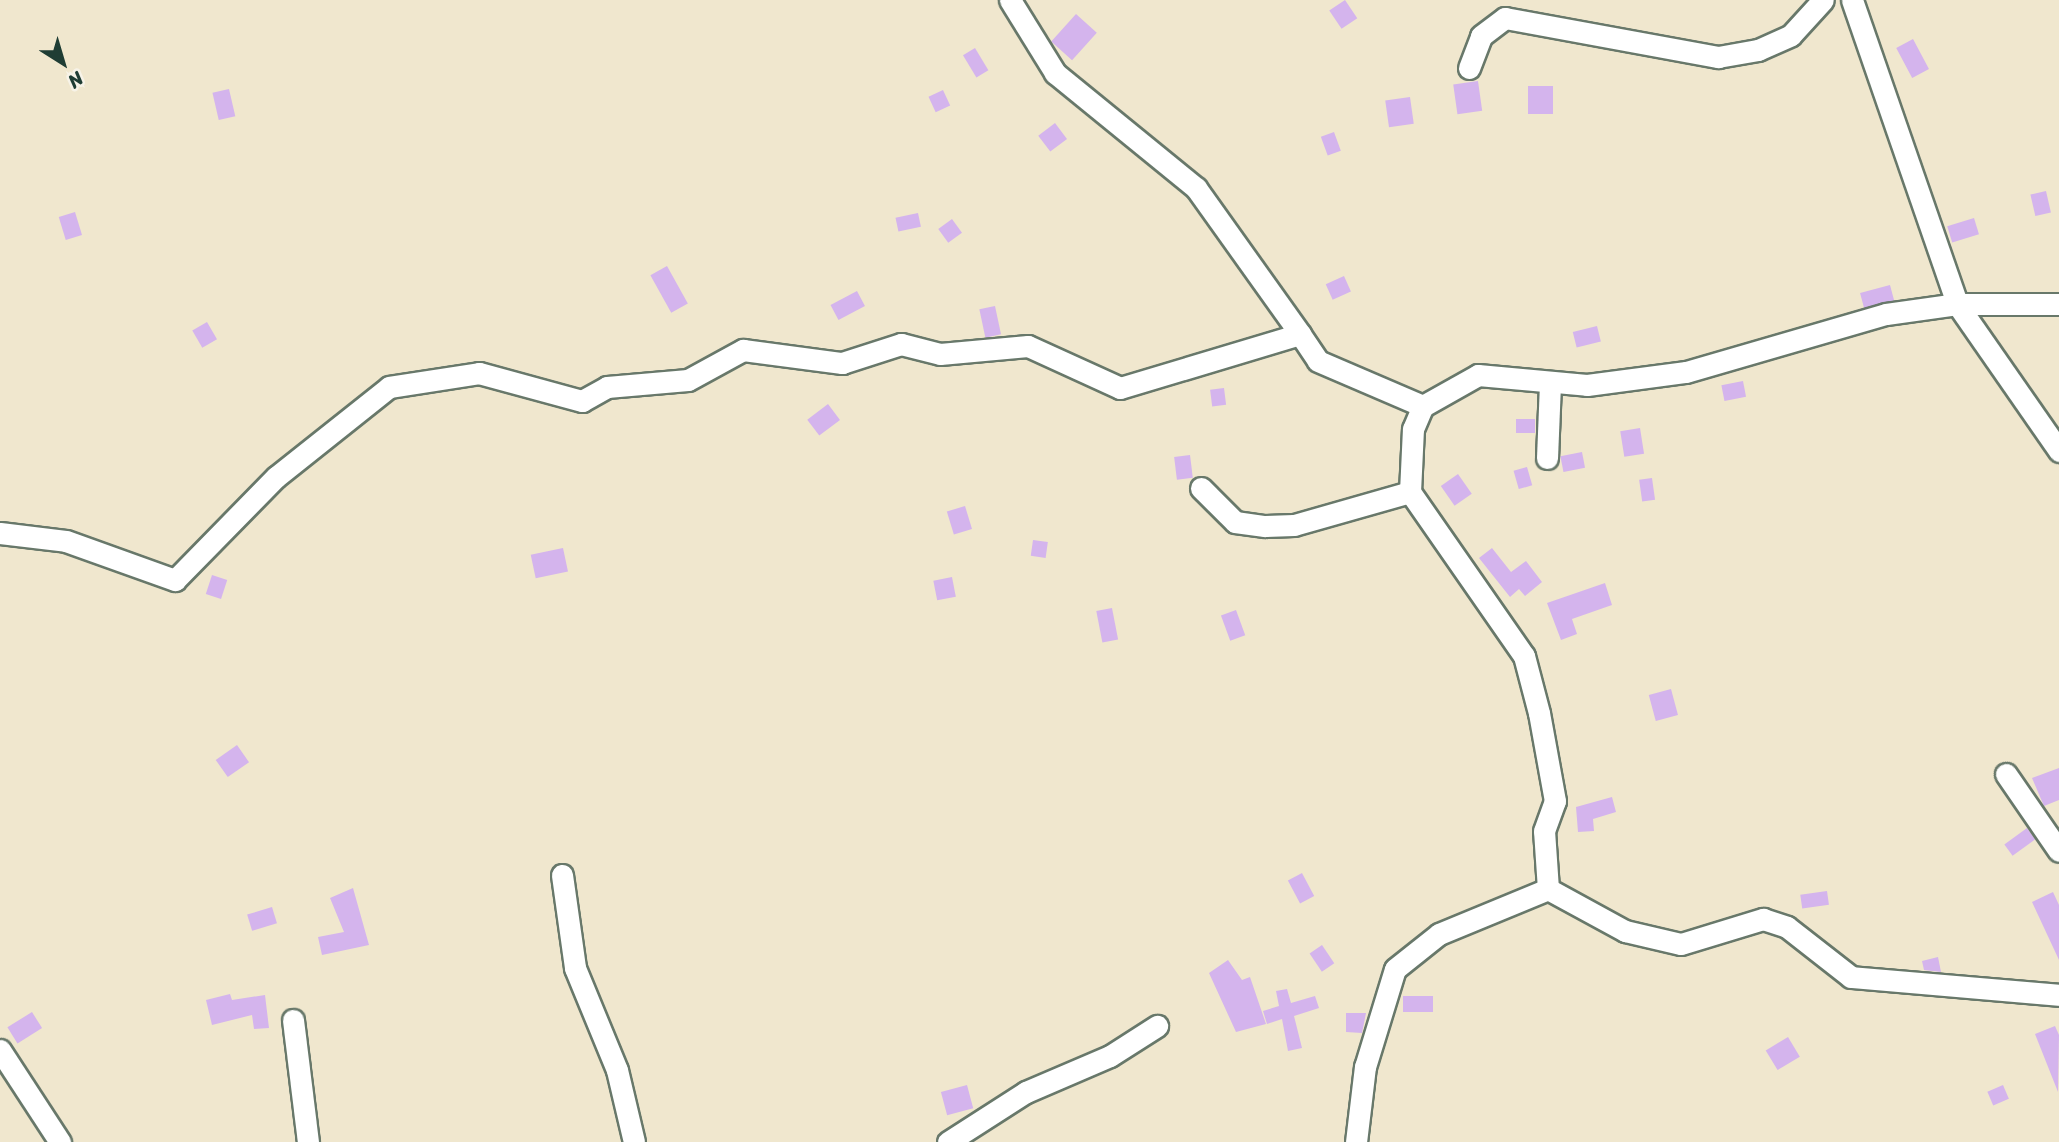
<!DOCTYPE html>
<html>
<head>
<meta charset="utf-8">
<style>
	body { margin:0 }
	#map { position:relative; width:2059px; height:1142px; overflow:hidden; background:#f0e7ce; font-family:Sriracha,sans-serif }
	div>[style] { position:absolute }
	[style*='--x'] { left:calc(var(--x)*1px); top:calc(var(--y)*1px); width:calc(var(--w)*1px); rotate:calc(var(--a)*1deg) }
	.building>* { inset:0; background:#d4b4ed; transform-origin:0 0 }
	.roads { filter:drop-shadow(2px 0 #68786a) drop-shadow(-2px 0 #68786a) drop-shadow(0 2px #68786a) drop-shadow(0 -2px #68786a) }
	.minor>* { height:21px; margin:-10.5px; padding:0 10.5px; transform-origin:10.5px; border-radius:10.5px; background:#fff }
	span { translate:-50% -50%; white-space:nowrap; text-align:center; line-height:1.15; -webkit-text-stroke:7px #f7f3e8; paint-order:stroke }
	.north { position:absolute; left:28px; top:28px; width:70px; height:70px; -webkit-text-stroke:5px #f7f3e8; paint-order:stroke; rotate:143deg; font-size:19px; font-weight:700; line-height:28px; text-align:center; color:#1f3d34 }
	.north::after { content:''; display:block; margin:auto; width:24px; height:32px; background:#1f3d34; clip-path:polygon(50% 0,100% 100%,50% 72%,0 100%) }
</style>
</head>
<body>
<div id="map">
	<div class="building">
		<i style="left:1345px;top:0;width:22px;height:19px;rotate:56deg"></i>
		<i style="left:1076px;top:14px;width:28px;height:37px;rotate:42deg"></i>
		<i style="left:1913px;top:39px;width:34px;height:19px;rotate:62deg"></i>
		<i style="left:975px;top:48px;width:26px;height:14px;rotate:59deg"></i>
		<i style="left:1478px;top:81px;width:30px;height:25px;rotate:82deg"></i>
		<i style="left:1528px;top:86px;width:25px;height:28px"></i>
		<i style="left:229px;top:89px;width:28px;height:17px;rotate:77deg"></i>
		<i style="left:943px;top:90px;width:17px;height:16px;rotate:65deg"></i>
		<i style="left:1410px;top:97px;width:27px;height:25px;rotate:82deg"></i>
		<i style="left:1055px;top:123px;width:20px;height:21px;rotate:53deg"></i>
		<i style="left:1334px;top:132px;width:20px;height:14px;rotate:70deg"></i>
		<i style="left:2046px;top:191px;width:22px;height:16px;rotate:77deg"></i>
		<i style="left:75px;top:212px;width:24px;height:17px;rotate:73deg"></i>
		<i style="left:918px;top:213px;width:14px;height:23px;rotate:78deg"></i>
		<i style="left:1974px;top:218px;width:17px;height:28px;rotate:73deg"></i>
		<i style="left:952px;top:219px;width:17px;height:17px;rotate:54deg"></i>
		<i style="left:667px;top:266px;width:43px;height:19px;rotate:61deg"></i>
		<i style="left:1344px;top:276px;width:17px;height:20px;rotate:66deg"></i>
		<i style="left:1890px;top:285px;width:16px;height:31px;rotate:75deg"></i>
		<i style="left:857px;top:291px;width:17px;height:30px;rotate:62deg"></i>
		<i style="left:995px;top:306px;width:29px;height:16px;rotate:78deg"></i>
		<i style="left:207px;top:322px;width:20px;height:17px;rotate:60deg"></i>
		<i style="left:1597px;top:326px;width:16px;height:25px;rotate:76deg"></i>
		<i style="left:1743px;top:381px;width:16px;height:22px;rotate:79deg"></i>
		<i style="left:1224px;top:388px;width:17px;height:14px;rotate:83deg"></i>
		<i style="left:828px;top:404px;width:20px;height:26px;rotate:53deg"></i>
		<i style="left:1516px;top:419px;width:19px;height:14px"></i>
		<i style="left:1640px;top:428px;width:26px;height:20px;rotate:81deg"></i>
		<i style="left:1582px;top:452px;width:16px;height:22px;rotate:79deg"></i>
		<i style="left:1190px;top:455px;width:23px;height:16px;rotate:83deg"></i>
		<i style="left:1527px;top:467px;width:19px;height:14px;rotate:74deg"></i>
		<i style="left:1458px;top:474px;width:24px;height:21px;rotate:55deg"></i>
		<i style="left:1652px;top:478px;width:22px;height:13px;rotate:82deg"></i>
		<i style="left:965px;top:506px;width:24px;height:19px;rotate:73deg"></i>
		<i style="left:1033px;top:540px;width:15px;height:16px;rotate:8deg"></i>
		<i style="left:563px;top:548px;width:24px;height:33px;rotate:78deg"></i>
		<i style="clip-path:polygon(1492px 548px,1511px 572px,1526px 561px,1542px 582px,1525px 596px,1519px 589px,1510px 597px,1479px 558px)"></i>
		<i style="left:212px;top:575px;width:16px;height:20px;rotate:18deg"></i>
		<i style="left:952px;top:577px;width:20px;height:19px;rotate:79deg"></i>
		<i style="clip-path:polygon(1605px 583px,1612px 605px,1572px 619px,1577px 634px,1561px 640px,1547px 603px)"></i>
		<i style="left:1112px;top:608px;width:32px;height:16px;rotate:79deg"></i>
		<i style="left:1236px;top:610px;width:27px;height:16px;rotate:70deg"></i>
		<i style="left:1671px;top:689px;width:27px;height:23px;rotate:75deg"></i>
		<i style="left:237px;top:745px;width:21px;height:26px;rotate:55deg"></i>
		<i style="clip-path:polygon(2059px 768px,2059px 800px,2044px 806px,2032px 778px)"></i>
		<i style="clip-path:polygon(1612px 797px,1616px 812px,1593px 819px,1594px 831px,1578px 832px,1576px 807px)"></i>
		<i style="left:2027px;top:828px;width:14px;height:28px;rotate:54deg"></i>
		<i style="left:1302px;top:873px;width:26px;height:16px;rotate:62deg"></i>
		<i style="clip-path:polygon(353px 888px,369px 945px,322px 955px,318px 937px,344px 932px,330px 898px)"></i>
		<i style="left:1827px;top:891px;width:14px;height:27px;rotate:82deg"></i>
		<i style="clip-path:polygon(2053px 892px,2059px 905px,2059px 960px,2032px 902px)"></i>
		<i style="left:272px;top:907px;width:17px;height:26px;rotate:73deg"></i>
		<i style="left:1322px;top:945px;width:22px;height:15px;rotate:56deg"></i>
		<i style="clip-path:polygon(1938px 957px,1941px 972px,1924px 970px,1922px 961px)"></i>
		<i style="clip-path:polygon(1228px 960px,1242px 980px,1250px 977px,1266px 1024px,1236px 1032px,1209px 973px)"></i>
		<i style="clip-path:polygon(1287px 989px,1291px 1003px,1315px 996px,1319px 1008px,1294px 1016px,1302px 1048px,1288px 1051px,1282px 1019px,1267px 1024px,1263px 1011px,1279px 1006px,1276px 991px)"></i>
		<i style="clip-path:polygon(230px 994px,232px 1000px,265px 995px,269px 1028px,254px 1029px,252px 1015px,212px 1025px,206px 1000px)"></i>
		<i style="left:1403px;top:996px;width:30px;height:16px"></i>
		<i style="left:32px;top:1012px;width:19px;height:29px;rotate:58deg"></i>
		<i style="clip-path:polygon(1346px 1013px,1366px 1013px,1362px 1033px,1346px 1032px)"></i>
		<i style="clip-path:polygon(2055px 1026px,2059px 1035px,2058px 1092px,2035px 1034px)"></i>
		<i style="left:1788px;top:1037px;width:23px;height:26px;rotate:59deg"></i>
		<i style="left:967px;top:1085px;width:24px;height:27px;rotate:75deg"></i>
		<i style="left:2003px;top:1085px;width:15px;height:17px;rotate:67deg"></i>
	</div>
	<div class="roads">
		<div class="minor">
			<i style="--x:1010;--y:0;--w:86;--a:58.3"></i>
			<i style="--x:1055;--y:73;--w:182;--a:39.2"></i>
			<i style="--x:1196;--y:188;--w:179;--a:54.5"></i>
			<i style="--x:1852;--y:0;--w:322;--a:70.9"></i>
			<i style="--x:1957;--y:304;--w:179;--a:55.2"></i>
			<i style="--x:1469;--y:68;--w:34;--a:-69"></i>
			<i style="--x:1481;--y:36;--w:30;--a:-37"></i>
			<i style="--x:1505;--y:18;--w:217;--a:10.4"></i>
			<i style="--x:1718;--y:57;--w:41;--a:-9.9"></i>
			<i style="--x:1758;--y:50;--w:36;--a:-24"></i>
			<i style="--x:1791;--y:35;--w:47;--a:-47.6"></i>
			<i style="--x:1547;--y:458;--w:75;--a:-87.7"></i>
			<i style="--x:1201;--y:488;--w:48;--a:45"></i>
			<i style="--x:1235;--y:522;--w:30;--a:8"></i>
			<i style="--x:1265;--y:526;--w:29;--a:-2"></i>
			<i style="--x:1294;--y:525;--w:121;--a:-15.9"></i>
			<i style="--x:0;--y:533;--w:66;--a:6.9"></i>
			<i style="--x:66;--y:541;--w:116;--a:19.7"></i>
			<i style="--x:175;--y:580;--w:144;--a:-45.6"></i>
			<i style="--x:276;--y:477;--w:144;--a:-38.5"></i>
			<i style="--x:389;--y:387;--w:91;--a:-8.8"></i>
			<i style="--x:479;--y:373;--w:107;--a:15.2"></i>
			<i style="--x:582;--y:401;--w:29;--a:-29"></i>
			<i style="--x:607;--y:387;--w:81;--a:-4.9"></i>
			<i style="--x:688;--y:380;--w:63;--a:-28.6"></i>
			<i style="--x:743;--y:350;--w:100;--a:7.5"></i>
			<i style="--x:842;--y:363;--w:62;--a:-17.9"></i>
			<i style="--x:901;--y:344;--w:40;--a:14.4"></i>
			<i style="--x:940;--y:354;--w:88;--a:-5.2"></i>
			<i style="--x:1028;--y:346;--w:101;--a:24.5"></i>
			<i style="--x:1120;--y:388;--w:188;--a:-16.7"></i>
			<i style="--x:1300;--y:334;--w:32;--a:56"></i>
			<i style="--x:1318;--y:361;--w:114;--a:23.2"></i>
			<i style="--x:2006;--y:774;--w:93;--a:55.5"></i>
			<i style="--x:562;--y:875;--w:94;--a:82"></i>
			<i style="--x:575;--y:968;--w:110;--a:67.6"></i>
			<i style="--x:617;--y:1070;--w:74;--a:76.7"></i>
			<i style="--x:1548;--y:889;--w:88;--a:28.6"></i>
			<i style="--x:1625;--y:931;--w:57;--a:13.1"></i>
			<i style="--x:1681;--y:944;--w:86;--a:-17"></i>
			<i style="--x:1763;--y:919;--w:25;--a:18"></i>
			<i style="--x:1787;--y:927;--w:81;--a:38"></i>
			<i style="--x:1851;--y:977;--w:209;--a:4.9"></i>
			<i style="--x:293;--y:1020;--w:123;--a:83"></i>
			<i style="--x:0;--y:1050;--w:110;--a:56.9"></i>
			<i style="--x:948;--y:1142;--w:93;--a:-32.7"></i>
			<i style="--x:1026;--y:1092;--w:91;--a:-23.2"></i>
			<i style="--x:1110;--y:1056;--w:56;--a:-32.6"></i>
			<i style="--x:1356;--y:1142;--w:76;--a:-83.2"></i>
			<i style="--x:1365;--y:1067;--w:102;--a:-73"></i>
			<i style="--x:1395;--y:969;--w:56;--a:-38.5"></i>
			<i style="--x:1439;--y:934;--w:118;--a:-22.4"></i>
			<i style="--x:1548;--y:889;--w:58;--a:-93.9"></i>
			<i style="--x:1544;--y:831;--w:32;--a:-70"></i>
			<i style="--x:1555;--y:801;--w:89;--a:-100.3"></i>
			<i style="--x:1539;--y:713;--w:59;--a:-104.7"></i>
			<i style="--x:1524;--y:656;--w:200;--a:-124.8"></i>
			<i style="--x:1410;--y:492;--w:63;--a:-87.3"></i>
			<i style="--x:1413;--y:429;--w:25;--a:-67"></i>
			<i style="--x:1423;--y:406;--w:63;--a:-29.4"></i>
			<i style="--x:1478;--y:375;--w:109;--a:5.2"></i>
			<i style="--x:1587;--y:385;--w:100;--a:-7.5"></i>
			<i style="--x:1686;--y:372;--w:208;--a:-16.2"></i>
			<i style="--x:1886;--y:314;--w:72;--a:-8"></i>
			<i style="--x:1957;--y:304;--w:102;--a:0"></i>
		</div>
	</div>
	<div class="north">N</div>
</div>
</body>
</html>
